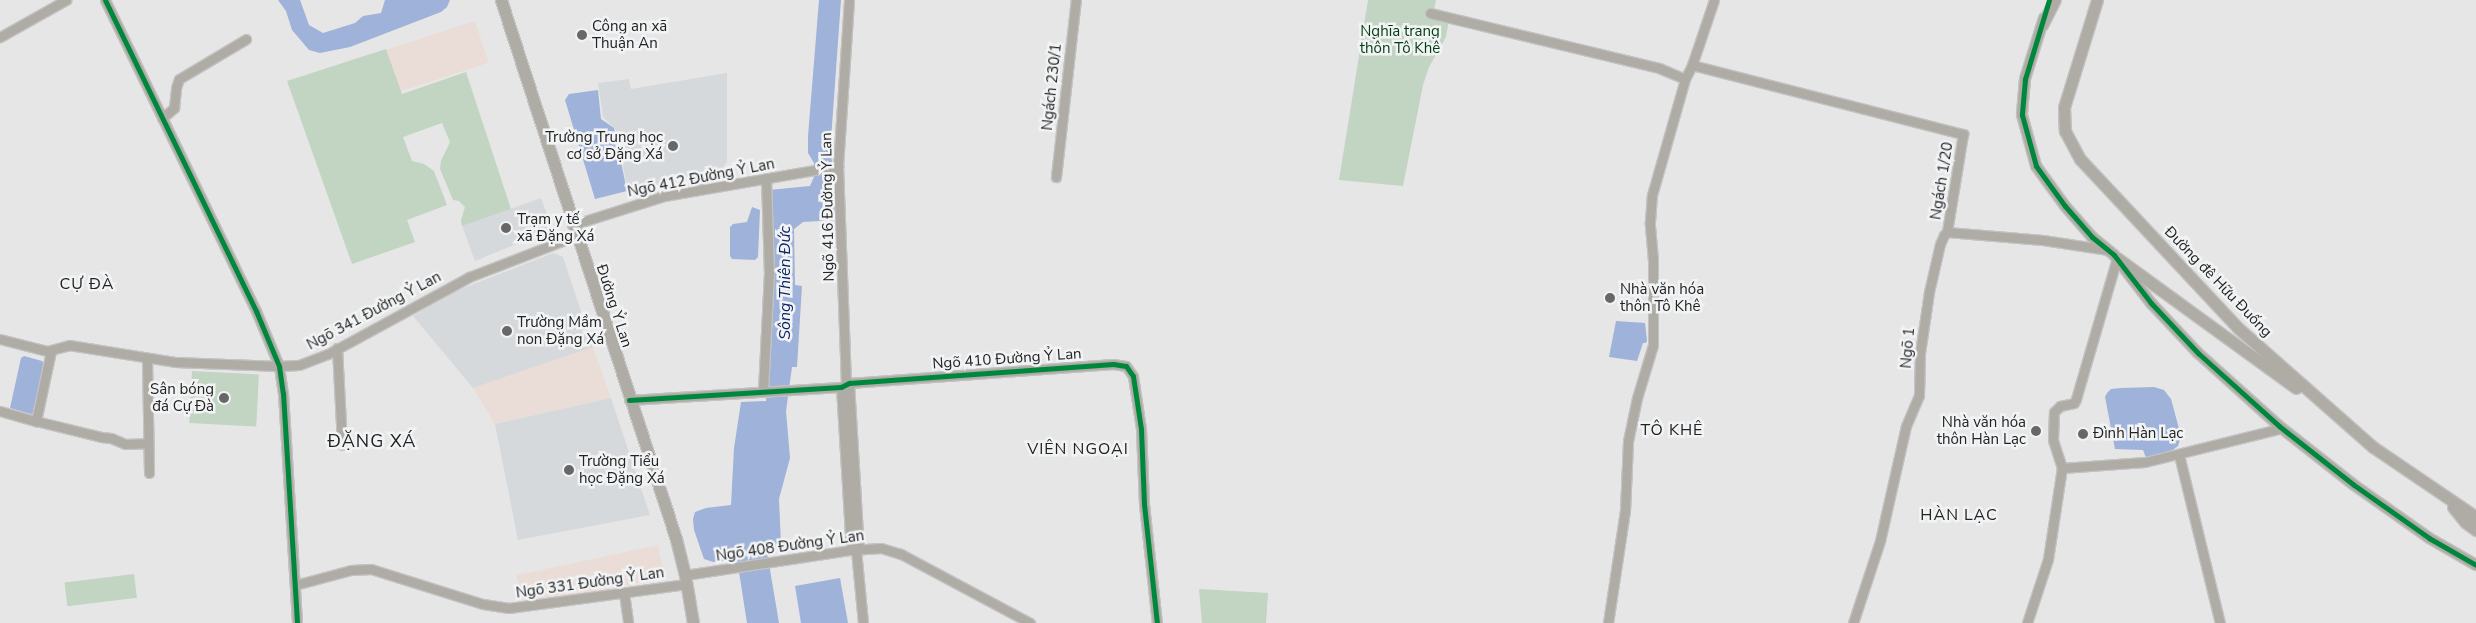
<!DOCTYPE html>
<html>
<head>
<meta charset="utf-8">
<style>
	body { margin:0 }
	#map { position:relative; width:2476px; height:623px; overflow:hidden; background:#e6e6e6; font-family:"Nunito Sans",sans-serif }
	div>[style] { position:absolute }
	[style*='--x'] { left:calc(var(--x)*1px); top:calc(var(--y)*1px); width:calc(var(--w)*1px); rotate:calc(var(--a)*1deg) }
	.industrial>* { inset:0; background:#eaddd8; transform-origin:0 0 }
	.built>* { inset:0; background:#d6d9dc }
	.green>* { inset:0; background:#c2d4c2; transform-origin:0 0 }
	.water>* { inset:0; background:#9fb2d9 }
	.roads { filter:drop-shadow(1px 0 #c3c3c3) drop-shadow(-1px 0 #c3c3c3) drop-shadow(0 1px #c3c3c3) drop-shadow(0 -1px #c3c3c3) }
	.minor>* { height:9px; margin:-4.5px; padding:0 4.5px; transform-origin:4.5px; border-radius:4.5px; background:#afaca6 }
	.tertiary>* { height:10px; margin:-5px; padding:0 5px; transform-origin:5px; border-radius:5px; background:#afaca6 }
	.secondary>* { height:11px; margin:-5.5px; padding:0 5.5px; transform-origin:5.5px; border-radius:5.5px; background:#afaba5 }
	.cycleway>* { height:5px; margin:-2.5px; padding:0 2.5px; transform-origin:2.5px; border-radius:2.5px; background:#00873e }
	.dots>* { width:14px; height:14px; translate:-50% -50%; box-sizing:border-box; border:2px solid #f2f3f4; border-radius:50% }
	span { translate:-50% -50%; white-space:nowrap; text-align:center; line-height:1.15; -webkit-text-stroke:5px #f2f3f4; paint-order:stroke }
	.poi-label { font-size:15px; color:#222323 }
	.left { translate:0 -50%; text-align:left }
	.right { translate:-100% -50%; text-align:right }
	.park-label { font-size:15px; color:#013d0e }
	.street-label { font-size:15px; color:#222323 }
	.water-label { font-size:16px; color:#0b2264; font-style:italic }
	.neighbourhood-label { font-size:16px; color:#222323; letter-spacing:1px }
	.quarter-label { font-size:18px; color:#222323; letter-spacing:1px }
</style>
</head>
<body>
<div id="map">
	<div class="industrial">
		<i style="left:475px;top:21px;width:44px;height:93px;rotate:72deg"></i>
		<i style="clip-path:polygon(593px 347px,611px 398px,495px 424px,473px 388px)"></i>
		<i style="left:658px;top:545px;width:33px;height:145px;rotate:78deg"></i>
	</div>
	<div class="built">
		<i style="clip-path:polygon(727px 73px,727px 162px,719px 173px,628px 192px,616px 130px,603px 117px,598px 83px,629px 79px,631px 89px)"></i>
		<i style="clip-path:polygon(541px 198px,550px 222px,548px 231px,475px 261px,462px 226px)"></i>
		<i style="clip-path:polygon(553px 253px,563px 257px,593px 347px,473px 388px,413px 316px,451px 293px)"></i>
		<i style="clip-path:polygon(611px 398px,650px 515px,518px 540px,495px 424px)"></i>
	</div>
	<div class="green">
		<i style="clip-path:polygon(1368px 0,1436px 0,1433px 15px,1449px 19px,1446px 37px,1429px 67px,1423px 85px,1403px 186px,1339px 180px)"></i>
		<i style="clip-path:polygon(386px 49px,402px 94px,466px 72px,511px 209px,462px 226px,461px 220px,465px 207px,459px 201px,453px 200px,440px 169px,441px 161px,450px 142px,442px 123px,403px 137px,412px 161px,424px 164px,434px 171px,447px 205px,407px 220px,415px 242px,352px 264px,287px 81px)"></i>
		<i style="left:192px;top:371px;width:67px;height:52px;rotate:3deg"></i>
		<i style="left:134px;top:574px;width:24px;height:70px;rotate:83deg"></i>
		<i style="clip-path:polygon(1199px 589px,1268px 593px,1266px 623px,1202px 623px)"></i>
	</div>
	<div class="water">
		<i style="clip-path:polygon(278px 0,300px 0,309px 25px,323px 33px,355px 23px,363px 16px,381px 13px,385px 0,450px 0,447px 7px,441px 12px,350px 47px,320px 53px,309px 50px,292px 30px,286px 11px)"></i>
		<i style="clip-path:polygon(819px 0,841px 0,830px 153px,834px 169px,836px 220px,803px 222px,794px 229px,795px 285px,802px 286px,797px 367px,792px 367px,786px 411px,790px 458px,779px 499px,781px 544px,775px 551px,767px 552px,779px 623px,747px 623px,737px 559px,713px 562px,704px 559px,694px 530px,693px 519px,695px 512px,706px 508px,731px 505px,734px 448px,741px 402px,766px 401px,772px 287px,769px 190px,810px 186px,814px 177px,814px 163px,808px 153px,808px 136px)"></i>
		<i style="clip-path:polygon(598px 90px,601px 119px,614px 128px,627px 191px,595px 199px,565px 100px,569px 94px)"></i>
		<i style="clip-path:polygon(752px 207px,760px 210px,758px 257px,755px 260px,732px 259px,730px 256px,730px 227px,733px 224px,747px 222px)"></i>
		<i style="clip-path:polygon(1616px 321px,1645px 323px,1647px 340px,1646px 343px,1643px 343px,1637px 361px,1609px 357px)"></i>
		<i style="clip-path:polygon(24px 356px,42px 361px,44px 364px,33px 413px,31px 414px,10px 408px,21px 358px)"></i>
		<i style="clip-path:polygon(2154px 387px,2164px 390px,2171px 399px,2181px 436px,2178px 446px,2170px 452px,2146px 458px,2143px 450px,2115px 449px,2105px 397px,2107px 393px,2111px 389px,2121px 388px)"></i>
		<i style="clip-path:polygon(840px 578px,848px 623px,801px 623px,795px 586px)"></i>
	</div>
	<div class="roads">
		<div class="minor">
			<i style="--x:105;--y:0;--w:346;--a:64.1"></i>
			<i style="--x:256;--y:311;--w:60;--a:67.3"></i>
			<i style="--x:279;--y:366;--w:27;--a:82"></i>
			<i style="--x:283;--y:393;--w:230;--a:86.5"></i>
			<i style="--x:1430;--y:13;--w:236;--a:13.5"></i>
			<i style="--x:1659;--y:68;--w:28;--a:23"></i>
			<i style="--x:0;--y:37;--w:76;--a:-29.3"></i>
			<i style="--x:1692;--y:65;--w:280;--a:14.3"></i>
			<i style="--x:1963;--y:134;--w:99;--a:99.3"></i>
			<i style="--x:162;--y:118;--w:16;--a:-40"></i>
			<i style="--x:174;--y:108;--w:20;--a:-84"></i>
			<i style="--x:176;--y:88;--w:9;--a:-72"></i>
			<i style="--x:179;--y:79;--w:78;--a:-30.8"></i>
			<i style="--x:1056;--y:177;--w:178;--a:-83.6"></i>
			<i style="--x:572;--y:225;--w:96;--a:-17.5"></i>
			<i style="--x:664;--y:196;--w:177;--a:-9.8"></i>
			<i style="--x:0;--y:339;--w:49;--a:14.3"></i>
			<i style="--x:47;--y:351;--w:23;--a:-15"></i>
			<i style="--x:69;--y:345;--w:107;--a:9.1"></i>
			<i style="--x:175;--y:362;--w:104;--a:2.2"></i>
			<i style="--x:279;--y:366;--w:20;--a:-3"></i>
			<i style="--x:299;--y:365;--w:31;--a:-21"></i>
			<i style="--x:328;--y:354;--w:161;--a:-28.6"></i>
			<i style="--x:469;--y:277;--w:114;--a:-21.1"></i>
			<i style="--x:337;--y:348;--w:97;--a:87"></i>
			<i style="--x:51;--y:351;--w:72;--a:102.1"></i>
			<i style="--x:36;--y:421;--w:67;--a:13.8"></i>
			<i style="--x:101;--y:437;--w:10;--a:6"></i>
			<i style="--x:111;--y:438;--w:15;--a:23"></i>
			<i style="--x:125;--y:444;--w:23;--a:-2"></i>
			<i style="--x:147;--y:358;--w:115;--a:89"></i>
			<i style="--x:849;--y:383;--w:166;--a:86.6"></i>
			<i style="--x:846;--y:384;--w:218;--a:-92.1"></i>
			<i style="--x:838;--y:166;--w:166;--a:-86.2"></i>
			<i style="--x:841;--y:387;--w:163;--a:86.5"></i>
			<i style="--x:763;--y:391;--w:117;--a:-87.1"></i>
			<i style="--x:769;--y:274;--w:96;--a:-91.8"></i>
			<i style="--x:629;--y:400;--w:212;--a:-3.5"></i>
			<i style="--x:841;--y:387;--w:9;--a:-27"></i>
			<i style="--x:849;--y:383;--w:265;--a:-4.1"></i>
			<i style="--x:1113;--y:364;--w:13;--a:9"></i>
			<i style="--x:1126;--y:366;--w:12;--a:55"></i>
			<i style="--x:1133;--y:376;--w:54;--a:81.4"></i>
			<i style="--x:1141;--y:429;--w:75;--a:87.7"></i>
			<i style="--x:1144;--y:504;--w:120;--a:83.8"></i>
			<i style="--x:0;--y:411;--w:37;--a:16"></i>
			<i style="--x:2179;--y:455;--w:173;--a:76.3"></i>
			<i style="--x:2062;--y:468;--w:83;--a:-4.1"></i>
			<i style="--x:2145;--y:462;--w:141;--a:-13.9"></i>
			<i style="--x:856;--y:550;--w:73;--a:84.5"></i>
			<i style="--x:685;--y:575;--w:168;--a:-8.6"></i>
			<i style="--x:851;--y:550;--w:30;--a:-4"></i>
			<i style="--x:881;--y:548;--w:21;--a:17"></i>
			<i style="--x:901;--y:554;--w:146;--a:28.1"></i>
			<i style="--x:295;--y:585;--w:58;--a:-15"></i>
			<i style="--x:351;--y:570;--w:20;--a:-3"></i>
			<i style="--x:371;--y:569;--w:117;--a:17.4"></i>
			<i style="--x:483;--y:604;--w:26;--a:9"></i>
			<i style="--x:509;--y:608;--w:179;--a:-7.7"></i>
			<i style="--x:624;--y:593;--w:30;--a:82"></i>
			<i style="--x:1608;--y:623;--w:113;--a:-81.4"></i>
			<i style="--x:1625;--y:511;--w:70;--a:-87.5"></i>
			<i style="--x:1628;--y:441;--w:44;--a:-78.2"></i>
			<i style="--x:1637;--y:398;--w:55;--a:-73.2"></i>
			<i style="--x:1653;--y:345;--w:85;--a:-90"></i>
			<i style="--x:1653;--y:260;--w:38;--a:-95"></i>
			<i style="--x:1650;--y:222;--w:27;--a:-86"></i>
			<i style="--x:1652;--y:195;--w:121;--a:-74.1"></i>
			<i style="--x:1685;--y:79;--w:16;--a:-63"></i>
			<i style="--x:1692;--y:65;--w:69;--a:-71.3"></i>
			<i style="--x:1853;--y:623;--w:86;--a:-71.8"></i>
			<i style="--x:1880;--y:541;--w:118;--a:-77.3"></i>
			<i style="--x:1906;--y:426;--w:33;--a:-67"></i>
			<i style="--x:1919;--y:396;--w:43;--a:-88.7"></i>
			<i style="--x:1920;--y:353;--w:62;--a:-81.6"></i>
			<i style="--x:1929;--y:292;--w:49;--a:-77.1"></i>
			<i style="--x:1940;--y:244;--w:10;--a:-66"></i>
			<i style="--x:1944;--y:235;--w:4;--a:-45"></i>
			<i style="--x:1947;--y:232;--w:96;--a:4.8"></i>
			<i style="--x:2043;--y:240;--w:66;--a:8.7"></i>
			<i style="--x:2027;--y:623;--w:67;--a:-71.8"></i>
			<i style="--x:2048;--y:559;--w:92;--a:-81.3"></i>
			<i style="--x:2062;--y:468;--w:29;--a:-108"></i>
			<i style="--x:2053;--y:440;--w:28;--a:-88"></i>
			<i style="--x:2054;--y:412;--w:8;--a:-45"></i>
			<i style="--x:2060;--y:406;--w:14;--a:-12"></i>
			<i style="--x:2074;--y:403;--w:4;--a:-63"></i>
			<i style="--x:2076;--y:399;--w:147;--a:-73.8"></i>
		</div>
		<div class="tertiary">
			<i style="--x:2044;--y:18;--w:64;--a:107.3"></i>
			<i style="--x:2025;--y:79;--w:36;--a:95"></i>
			<i style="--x:2022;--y:115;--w:53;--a:74.6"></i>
			<i style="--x:2036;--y:166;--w:49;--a:54.1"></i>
			<i style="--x:2065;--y:206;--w:41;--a:48.9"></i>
			<i style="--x:2092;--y:237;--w:28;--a:39"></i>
			<i style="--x:2114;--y:255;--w:61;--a:52.4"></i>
			<i style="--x:2151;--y:303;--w:69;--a:46.8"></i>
			<i style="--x:2198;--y:353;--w:109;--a:42"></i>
			<i style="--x:2279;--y:426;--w:95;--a:38.2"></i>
			<i style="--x:2354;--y:485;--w:92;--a:35.2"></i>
			<i style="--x:2429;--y:538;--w:54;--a:29.9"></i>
		</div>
		<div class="secondary">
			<i style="--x:501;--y:0;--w:567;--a:72.01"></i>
			<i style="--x:676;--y:539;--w:37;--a:76"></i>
			<i style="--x:685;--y:575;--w:49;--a:80.5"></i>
			<i style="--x:2097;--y:0;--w:112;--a:107.1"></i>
			<i style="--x:2064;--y:107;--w:24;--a:88"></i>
			<i style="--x:2065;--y:131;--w:32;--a:62"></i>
			<i style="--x:2080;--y:159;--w:231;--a:46.9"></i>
			<i style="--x:2238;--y:328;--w:180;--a:41.4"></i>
			<i style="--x:2373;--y:447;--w:125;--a:34.2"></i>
			<i style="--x:2042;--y:25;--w:28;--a:-63"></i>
			<i style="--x:2117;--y:258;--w:221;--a:36"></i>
			<i style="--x:2453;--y:507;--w:19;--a:51"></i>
			<i style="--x:2465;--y:522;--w:14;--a:36"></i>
		</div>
	</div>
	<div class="cycleway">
		<i style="--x:105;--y:0;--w:346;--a:64.1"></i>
		<i style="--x:256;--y:311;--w:60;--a:67.3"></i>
		<i style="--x:279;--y:366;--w:27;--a:82"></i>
		<i style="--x:283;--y:393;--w:230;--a:86.5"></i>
		<i style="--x:2049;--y:0;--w:83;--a:106.9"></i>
		<i style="--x:2025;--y:79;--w:36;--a:95"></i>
		<i style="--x:2022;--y:115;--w:53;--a:74.6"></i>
		<i style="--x:2036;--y:166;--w:49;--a:54.1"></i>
		<i style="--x:2065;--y:206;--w:41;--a:48.9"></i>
		<i style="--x:2092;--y:237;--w:28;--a:39"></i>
		<i style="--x:2114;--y:255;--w:61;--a:52.4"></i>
		<i style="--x:2151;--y:303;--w:69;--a:46.8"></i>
		<i style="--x:2198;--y:353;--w:109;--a:42"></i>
		<i style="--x:2279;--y:426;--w:95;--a:38.2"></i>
		<i style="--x:2354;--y:485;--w:92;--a:35.2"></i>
		<i style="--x:2429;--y:538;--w:54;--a:29.9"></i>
		<i style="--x:629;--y:400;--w:212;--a:-3.5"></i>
		<i style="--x:841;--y:387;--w:9;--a:-27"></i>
		<i style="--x:849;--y:383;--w:265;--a:-4.1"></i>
		<i style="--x:1113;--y:364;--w:13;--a:9"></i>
		<i style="--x:1126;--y:366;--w:12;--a:55"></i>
		<i style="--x:1133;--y:376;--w:54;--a:81.4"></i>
		<i style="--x:1141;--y:429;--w:75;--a:87.7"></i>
		<i style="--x:1144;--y:504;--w:120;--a:83.8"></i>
	</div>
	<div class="dots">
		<i style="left:582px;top:35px;background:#676767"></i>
		<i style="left:673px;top:146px;background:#676767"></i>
		<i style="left:506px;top:228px;background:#676767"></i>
		<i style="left:1610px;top:298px;background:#676767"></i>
		<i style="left:507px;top:331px;background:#676767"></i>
		<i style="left:224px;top:398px;background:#676767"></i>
		<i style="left:2036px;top:431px;background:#676767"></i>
		<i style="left:2083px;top:434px;background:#676767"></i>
		<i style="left:569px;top:470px;background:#676767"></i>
	</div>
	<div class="poi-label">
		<span class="left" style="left:592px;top:35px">Công an xã<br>Thuận An</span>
		<span class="right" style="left:663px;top:146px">Trường Trung học<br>cơ sở Đặng Xá</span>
		<span class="left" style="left:517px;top:228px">Trạm y tế<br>xã Đặng Xá</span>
		<span class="left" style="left:1620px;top:298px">Nhà văn hóa<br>thôn Tô Khê</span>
		<span class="left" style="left:517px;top:331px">Trường Mầm<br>non Đặng Xá</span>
		<span class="right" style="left:214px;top:398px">Sân bóng<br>đá Cự Đà</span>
		<span class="right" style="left:2026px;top:431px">Nhà văn hóa<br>thôn Hàn Lạc</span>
		<span class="left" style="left:2093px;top:434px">Đình Hàn Lạc</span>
		<span class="left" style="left:579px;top:470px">Trường Tiểu<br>học Đặng Xá</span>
	</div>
	<div class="park-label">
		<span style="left:1400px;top:40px">Nghĩa trang<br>thôn Tô Khê</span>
	</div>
	<div class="street-label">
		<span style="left:1052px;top:87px;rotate:-84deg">Ngách 230/1</span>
		<span style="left:701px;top:178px;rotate:-11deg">Ngõ 412 Đường Ỷ Lan</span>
		<span style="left:1942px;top:181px;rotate:-81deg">Ngách 1/20</span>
		<span style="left:828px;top:207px;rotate:-91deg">Ngõ 416 Đường Ỷ Lan</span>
		<span style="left:2218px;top:282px;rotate:46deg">Đường đê Hữu Đuống</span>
		<span style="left:614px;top:306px;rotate:72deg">Đường Ỷ Lan</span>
		<span style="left:374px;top:311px;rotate:-28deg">Ngõ 341 Đường Ỷ Lan</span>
		<span style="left:1908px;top:348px;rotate:-85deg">Ngõ 1</span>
		<span style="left:1007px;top:359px;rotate:-4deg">Ngõ 410 Đường Ỷ Lan</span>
		<span style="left:790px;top:546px;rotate:-8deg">Ngõ 408 Đường Ỷ Lan</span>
		<span style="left:590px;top:583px;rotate:-8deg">Ngõ 331 Đường Ỷ Lan</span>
	</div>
	<div class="water-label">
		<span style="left:785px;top:283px;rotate:-90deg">Sông Thiên Đức</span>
	</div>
	<div class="neighbourhood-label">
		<span style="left:87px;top:284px">CỰ ĐÀ</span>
		<span style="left:1672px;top:430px">TÔ KHÊ</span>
		<span style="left:1078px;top:449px">VIÊN NGOẠI</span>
		<span style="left:1959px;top:515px">HÀN LẠC</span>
	</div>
	<div class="quarter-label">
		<span style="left:372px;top:441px">ĐẶNG XÁ</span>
	</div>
</div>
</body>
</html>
